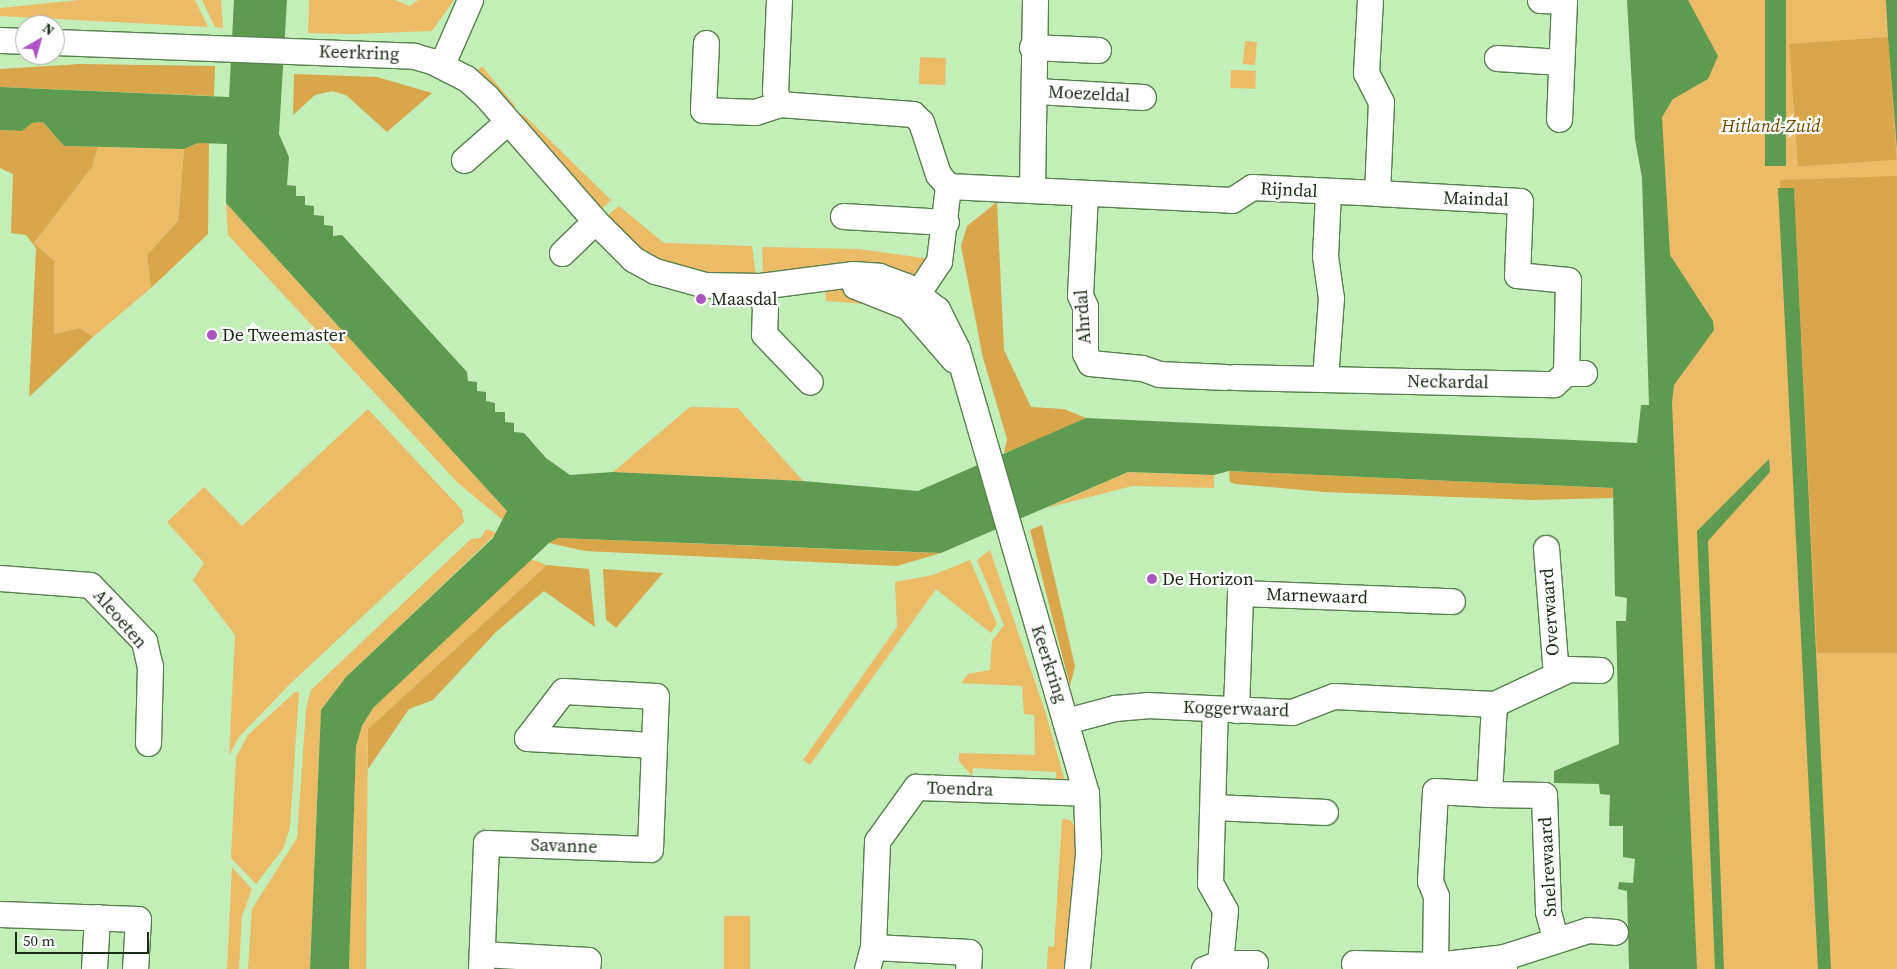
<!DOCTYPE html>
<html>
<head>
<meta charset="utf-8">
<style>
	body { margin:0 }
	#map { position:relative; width:1897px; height:969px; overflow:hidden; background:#c3eeb8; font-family:"Source Serif 4",serif }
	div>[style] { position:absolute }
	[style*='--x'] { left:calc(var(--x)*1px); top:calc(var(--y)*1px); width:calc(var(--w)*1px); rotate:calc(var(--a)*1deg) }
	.green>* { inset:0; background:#ecbb68; transform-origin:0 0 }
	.forest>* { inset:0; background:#d9a64b; transform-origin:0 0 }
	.water>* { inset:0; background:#5e9a4f; transform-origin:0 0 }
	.roads { filter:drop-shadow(1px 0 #587f4f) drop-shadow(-1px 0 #587f4f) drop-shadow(0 1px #587f4f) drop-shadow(0 -1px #587f4f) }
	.minor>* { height:25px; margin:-12.5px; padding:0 12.5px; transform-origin:12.5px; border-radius:12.5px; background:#fff }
	.dots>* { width:14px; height:14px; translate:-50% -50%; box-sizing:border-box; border:2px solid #fff; border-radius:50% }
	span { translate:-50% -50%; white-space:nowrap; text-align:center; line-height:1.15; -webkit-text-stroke:4.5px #fff; paint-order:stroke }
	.street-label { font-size:18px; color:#1b2b17 }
	.park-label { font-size:18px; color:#6c4a00; font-style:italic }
	.poi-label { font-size:18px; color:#1b2b17 }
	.left { translate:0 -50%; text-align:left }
	.north { position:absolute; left:15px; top:15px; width:50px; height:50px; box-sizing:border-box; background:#fff; border:1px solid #a4aaa2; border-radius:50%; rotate:38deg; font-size:14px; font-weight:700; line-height:20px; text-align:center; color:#1b2b17 }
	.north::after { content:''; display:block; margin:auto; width:18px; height:22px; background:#ac54c1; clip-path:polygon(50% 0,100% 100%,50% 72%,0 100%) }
	.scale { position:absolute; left:15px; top:932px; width:134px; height:22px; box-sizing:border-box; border:2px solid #1b2b17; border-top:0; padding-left:6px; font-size:15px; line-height:18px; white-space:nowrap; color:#1b2b17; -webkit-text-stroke:4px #fff; paint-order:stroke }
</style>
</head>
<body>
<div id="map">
	<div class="green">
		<i style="clip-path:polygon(79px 0,195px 0,208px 27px,0 16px,0 8px)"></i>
		<i style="clip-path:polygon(202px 0,221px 0,223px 28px,215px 27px)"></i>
		<i style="clip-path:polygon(309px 0,395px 0,410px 6px,418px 0,454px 0,432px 31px,353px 34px,308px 33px)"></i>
		<i style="clip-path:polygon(1640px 0,1897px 0,1897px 969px,1676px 969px)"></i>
		<i style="left:1245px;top:41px;width:12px;height:23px;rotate:5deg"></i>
		<i style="left:920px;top:57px;width:26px;height:27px;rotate:2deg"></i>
		<i style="clip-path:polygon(482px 66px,515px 106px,515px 109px,478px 70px)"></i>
		<i style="left:1231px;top:70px;width:25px;height:18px;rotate:2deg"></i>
		<i style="clip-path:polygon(520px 114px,524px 115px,611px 200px,601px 210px,517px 117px)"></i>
		<i style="clip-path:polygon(98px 147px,184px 149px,178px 221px,147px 255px,151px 288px,93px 337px,80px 328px,54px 334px,54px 261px,34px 243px,92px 167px)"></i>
		<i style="clip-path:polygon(226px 203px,507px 511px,505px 522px,458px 483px,228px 235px)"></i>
		<i style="clip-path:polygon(619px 206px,664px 243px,752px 246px,756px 275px,688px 274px,637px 247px,607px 216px)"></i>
		<i style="clip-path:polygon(762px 247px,859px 249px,930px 259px,911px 280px,763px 275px)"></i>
		<i style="clip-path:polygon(825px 289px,847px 290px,891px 306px,887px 314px,864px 304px,826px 301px)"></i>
		<i style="clip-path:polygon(690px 407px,738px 408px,803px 481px,613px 472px)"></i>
		<i style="clip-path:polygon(368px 409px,462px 510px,464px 522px,291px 683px,238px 738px,229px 755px,235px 635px,193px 580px,204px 563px,167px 522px,204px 487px,242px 526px)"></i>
		<i style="clip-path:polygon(1128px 472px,1214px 475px,1214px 488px,1133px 486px,1046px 508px)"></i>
		<i style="clip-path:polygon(486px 529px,497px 533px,346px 677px,321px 710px,310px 969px,248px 969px,252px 909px,297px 838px,306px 709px,311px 690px,471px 539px,481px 538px)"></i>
		<i style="clip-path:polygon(990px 550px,1046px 714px,1066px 785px,1056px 785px,1056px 772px,973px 768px,972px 776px,959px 761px,959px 753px,1035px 755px,1034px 715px,1024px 714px,1022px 686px,961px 683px,968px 674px,990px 670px,992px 641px,1004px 625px,977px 560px)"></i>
		<i style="clip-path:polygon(528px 558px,547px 565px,368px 729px,366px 969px,349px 969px,356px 746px,362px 726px,373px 708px)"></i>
		<i style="clip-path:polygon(970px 560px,997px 624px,991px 633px,936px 589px,810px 765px,803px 760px,897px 627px,895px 582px,933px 575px)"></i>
		<i style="clip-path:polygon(295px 692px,299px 692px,290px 828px,283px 849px,256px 884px,231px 858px,236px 757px,248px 735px)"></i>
		<i style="clip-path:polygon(1062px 819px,1070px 820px,1082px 836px,1067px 969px,1047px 969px,1048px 946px,1054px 947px)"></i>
		<i style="clip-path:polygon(232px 867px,252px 889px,242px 916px,239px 969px,227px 969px)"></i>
		<i style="left:724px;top:916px;width:26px;height:53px"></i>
	</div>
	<div class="forest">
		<i style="left:1888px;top:37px;width:123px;height:99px;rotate:86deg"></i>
		<i style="clip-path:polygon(80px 64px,215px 66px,214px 96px,0 87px,0 69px)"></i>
		<i style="clip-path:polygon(294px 74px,377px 77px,432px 93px,387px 132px,346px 95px,332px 91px,315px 95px,293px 115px)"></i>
		<i style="clip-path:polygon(43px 122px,64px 146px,98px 147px,92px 167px,34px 243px,54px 261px,54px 334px,80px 328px,93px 337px,29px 397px,36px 248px,26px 235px,11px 233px,13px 174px,0 168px,0 130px,22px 131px,32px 123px)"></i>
		<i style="clip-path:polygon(198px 143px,209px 143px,208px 234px,151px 288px,147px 255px,178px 221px,184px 149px)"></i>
		<i style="clip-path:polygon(1897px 176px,1897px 653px,1817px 653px,1794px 188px,1780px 188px,1780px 180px)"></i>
		<i style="clip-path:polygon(997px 202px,1004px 350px,1031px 407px,1064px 409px,1086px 418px,1068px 429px,1004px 453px,1007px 439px,983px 358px,961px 246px,967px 226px)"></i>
		<i style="clip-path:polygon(1229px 471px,1613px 488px,1613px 498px,1531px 500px,1324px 492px,1236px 484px,1230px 482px)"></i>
		<i style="clip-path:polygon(1042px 525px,1075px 666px,1070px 686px,1030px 530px)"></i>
		<i style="clip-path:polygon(558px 538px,909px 552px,941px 553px,897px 566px,585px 551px,549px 543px)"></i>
		<i style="clip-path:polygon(547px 565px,589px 569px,595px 627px,544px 591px,496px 632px,433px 700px,409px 709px,368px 769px,368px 729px)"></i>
		<i style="clip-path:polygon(603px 569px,663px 573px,616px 628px,606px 620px)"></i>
	</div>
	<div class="water">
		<i style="clip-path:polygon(234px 0,287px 0,279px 134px,289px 157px,287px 185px,296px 186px,296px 196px,305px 196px,305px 205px,314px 206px,314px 215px,324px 216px,324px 225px,333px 226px,333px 236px,342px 235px,467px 372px,468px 381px,477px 382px,477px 391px,486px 392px,486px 401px,495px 403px,495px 412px,505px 412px,505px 422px,514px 423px,514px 432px,524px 433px,546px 458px,570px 475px,613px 472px,803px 481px,918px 491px,1086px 418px,1637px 443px,1641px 405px,1649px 405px,1642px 178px,1635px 139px,1627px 0,1688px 0,1718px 56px,1708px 79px,1673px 99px,1662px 117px,1670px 255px,1713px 321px,1714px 330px,1674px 385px,1672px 403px,1697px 969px,1629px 969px,1627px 891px,1618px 889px,1619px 882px,1633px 883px,1635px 859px,1623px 857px,1623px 826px,1609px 826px,1610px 795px,1600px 794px,1599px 784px,1554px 783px,1554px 771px,1619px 744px,1616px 621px,1626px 621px,1627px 598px,1615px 596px,1613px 488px,1229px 471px,1214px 475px,1128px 472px,941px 553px,558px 538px,549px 543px,373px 708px,362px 726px,356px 746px,349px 969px,310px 969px,321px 710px,346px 677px,493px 538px,507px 511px,226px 203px,227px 144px,198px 143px,184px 149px,64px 146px,43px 122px,32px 123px,22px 131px,0 130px,0 87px,229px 97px)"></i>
		<i style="left:1765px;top:0;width:21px;height:166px"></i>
		<i style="clip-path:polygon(1886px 0,1897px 0,1897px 149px,1888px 37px)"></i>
		<i style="clip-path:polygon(1778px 188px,1794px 188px,1831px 969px,1818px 969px)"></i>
		<i style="clip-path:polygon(1769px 459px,1770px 472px,1708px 541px,1724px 969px,1715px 969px,1697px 531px)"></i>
	</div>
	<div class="roads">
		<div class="minor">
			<i style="--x:779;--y:0;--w:91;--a:92.5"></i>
			<i style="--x:775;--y:91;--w:14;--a:73"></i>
			<i style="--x:779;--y:104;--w:134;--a:4.3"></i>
			<i style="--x:913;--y:114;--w:11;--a:45"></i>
			<i style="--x:921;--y:122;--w:55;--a:71.9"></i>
			<i style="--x:938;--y:174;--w:16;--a:50"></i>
			<i style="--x:948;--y:186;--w:76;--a:96.8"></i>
			<i style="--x:939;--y:261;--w:54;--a:123.7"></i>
			<i style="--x:1540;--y:0;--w:24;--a:2"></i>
			<i style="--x:1564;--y:1;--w:118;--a:92.4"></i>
			<i style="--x:0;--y:40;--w:25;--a:2"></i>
			<i style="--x:55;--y:42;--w:359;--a:2.2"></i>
			<i style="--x:414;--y:56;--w:19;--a:16"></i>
			<i style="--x:432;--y:61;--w:38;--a:27"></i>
			<i style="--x:466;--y:78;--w:27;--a:42"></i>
			<i style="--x:486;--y:96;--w:166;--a:48.9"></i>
			<i style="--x:595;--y:221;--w:54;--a:45"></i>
			<i style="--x:633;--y:259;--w:25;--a:29"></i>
			<i style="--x:655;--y:271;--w:52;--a:15.6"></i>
			<i style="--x:705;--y:285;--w:55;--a:1"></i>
			<i style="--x:760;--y:286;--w:94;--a:-7.4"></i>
			<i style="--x:853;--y:274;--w:26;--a:4"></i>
			<i style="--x:879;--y:276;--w:29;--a:20"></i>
			<i style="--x:906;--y:286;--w:39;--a:37"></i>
			<i style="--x:937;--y:309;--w:45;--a:63.4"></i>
			<i style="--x:957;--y:349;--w:462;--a:73.8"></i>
			<i style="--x:1086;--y:793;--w:61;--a:88.1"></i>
			<i style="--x:1088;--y:854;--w:116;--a:95.5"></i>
			<i style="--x:706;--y:43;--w:67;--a:92.6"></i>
			<i style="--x:703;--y:110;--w:52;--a:2.2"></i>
			<i style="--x:755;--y:112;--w:25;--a:-18"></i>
			<i style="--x:1032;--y:47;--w:66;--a:2.6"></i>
			<i style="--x:1497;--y:58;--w:64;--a:3.6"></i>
			<i style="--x:442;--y:64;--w:70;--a:-66.4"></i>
			<i style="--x:1036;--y:91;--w:107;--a:3.2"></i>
			<i style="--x:464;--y:160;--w:56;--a:-41.4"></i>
			<i style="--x:948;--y:186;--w:284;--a:2.8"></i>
			<i style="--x:1232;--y:200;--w:24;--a:-33"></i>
			<i style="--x:1252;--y:187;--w:125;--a:2.7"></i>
			<i style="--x:1377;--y:193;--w:91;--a:-87.5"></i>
			<i style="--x:1381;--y:102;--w:33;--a:-117"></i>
			<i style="--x:1366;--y:73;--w:73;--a:-86.9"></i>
			<i style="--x:1032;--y:190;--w:190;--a:-89.1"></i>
			<i style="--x:1085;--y:193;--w:102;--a:92.8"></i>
			<i style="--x:1080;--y:295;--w:12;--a:66"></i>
			<i style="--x:1085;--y:306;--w:47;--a:90"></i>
			<i style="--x:1085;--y:353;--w:11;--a:63"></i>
			<i style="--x:1090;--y:363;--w:52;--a:5.5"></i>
			<i style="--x:1142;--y:368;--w:18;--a:19"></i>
			<i style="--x:1159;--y:374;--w:66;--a:2.6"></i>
			<i style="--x:1377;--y:193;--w:143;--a:3.2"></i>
			<i style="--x:1520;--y:201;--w:74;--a:92.3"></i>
			<i style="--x:1517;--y:275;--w:51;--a:5.6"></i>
			<i style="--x:1568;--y:280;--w:93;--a:91.2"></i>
			<i style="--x:1566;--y:373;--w:18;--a:0"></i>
			<i style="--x:843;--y:216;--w:103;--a:3.3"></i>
			<i style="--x:562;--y:253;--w:46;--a:-44.1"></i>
			<i style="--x:760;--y:286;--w:22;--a:77"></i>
			<i style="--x:765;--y:307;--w:27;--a:92"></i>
			<i style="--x:764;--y:334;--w:66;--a:46.2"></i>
			<i style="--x:855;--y:286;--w:57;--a:21.6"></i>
			<i style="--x:908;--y:307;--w:70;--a:49"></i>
			<i style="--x:1234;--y:377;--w:320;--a:1.3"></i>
			<i style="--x:1554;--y:384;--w:16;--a:-43"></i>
			<i style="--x:1325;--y:379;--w:81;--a:-85.8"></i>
			<i style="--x:1331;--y:298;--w:42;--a:-98.1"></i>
			<i style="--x:1325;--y:256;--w:64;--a:-87.3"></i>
			<i style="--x:1546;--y:548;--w:127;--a:85.5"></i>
			<i style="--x:0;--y:578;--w:90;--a:4.4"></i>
			<i style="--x:90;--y:585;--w:78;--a:46"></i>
			<i style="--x:144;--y:641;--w:26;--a:77"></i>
			<i style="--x:150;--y:666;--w:77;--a:91.5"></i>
			<i style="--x:1494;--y:704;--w:90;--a:93.2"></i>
			<i style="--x:1489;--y:794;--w:55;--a:1"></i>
			<i style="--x:1544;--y:795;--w:117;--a:88"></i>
			<i style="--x:1548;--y:912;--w:28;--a:75"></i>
			<i style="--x:1236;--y:710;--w:117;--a:-88"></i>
			<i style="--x:1240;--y:593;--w:212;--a:2.2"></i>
			<i style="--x:1066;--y:721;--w:51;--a:-14.9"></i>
			<i style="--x:1115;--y:708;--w:32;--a:-5"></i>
			<i style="--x:1147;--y:705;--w:145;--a:2.8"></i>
			<i style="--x:1292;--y:712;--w:45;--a:-20.9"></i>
			<i style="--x:1334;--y:696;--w:160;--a:2.9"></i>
			<i style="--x:1494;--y:704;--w:83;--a:-25"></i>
			<i style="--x:1569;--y:669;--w:31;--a:2"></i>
			<i style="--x:1214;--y:807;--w:111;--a:2.6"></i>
			<i style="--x:0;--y:914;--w:138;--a:2.1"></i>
			<i style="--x:138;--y:919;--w:50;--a:93.4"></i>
			<i style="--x:873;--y:947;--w:96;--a:3"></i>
			<i style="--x:969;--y:952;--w:17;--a:93"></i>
			<i style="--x:482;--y:954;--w:106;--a:3.2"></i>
			<i style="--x:588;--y:960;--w:9;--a:96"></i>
			<i style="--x:1504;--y:957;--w:88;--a:-17.8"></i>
			<i style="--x:1588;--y:930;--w:27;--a:4"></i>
			<i style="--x:1220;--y:963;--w:35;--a:0"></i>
			<i style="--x:1354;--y:963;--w:81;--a:1.4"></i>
			<i style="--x:1435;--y:965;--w:69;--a:-6.6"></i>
			<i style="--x:1504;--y:957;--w:12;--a:90"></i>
			<i style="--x:1435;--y:965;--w:69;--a:-89.2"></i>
			<i style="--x:1436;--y:896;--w:16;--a:-112"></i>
			<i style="--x:1430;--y:881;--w:90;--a:-86.8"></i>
			<i style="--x:1435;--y:791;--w:54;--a:3.2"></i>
			<i style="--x:94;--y:969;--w:52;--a:-86.7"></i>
			<i style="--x:481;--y:969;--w:126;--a:-87.7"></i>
			<i style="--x:486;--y:843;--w:164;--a:2.1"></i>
			<i style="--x:650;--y:849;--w:153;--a:-87.8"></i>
			<i style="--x:656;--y:696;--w:93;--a:-176.9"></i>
			<i style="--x:563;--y:691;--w:59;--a:127.5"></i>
			<i style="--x:527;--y:738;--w:127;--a:3.2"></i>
			<i style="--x:867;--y:969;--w:23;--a:-75"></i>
			<i style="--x:873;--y:947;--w:106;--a:-87.8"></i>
			<i style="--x:877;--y:841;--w:67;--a:-54.2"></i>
			<i style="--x:916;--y:787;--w:170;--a:2"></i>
			<i style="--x:1204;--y:969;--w:17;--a:-21"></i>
			<i style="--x:1220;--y:963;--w:53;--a:-84.6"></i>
			<i style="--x:1225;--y:910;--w:31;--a:-119"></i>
			<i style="--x:1210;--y:883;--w:174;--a:-88.4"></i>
		</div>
	</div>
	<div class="dots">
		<i style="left:701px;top:299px;background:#ac54c1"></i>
		<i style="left:212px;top:335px;background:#ac54c1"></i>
		<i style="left:1152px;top:579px;background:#ac54c1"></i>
	</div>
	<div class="street-label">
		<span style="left:359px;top:53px;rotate:2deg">Keerkring</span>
		<span style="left:1089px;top:94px;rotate:3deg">Moezeldal</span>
		<span style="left:1289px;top:190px;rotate:3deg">Rijndal</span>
		<span style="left:1476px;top:199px;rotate:2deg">Maindal</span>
		<span style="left:1083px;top:317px;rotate:-94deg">Ahrdal</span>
		<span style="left:1448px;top:382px;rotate:1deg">Neckardal</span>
		<span style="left:1317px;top:596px;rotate:2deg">Marnewaard</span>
		<span style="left:1550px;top:612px;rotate:-94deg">Overwaard</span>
		<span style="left:120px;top:619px;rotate:49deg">Aleoeten</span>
		<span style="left:1049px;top:664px;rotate:72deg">Keerkring</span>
		<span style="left:1236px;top:709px;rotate:2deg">Koggerwaard</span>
		<span style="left:960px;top:789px;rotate:2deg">Toendra</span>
		<span style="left:564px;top:846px;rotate:2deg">Savanne</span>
		<span style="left:1548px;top:867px;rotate:-93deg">Snelrewaard</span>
	</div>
	<div class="park-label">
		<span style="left:1771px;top:126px">Hitland-Zuid</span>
	</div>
	<div class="poi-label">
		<span class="left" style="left:711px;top:299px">Maasdal</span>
		<span class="left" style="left:222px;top:335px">De Tweemaster</span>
		<span class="left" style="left:1162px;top:579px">De Horizon</span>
	</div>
	<div class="north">N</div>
	<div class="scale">50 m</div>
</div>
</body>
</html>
